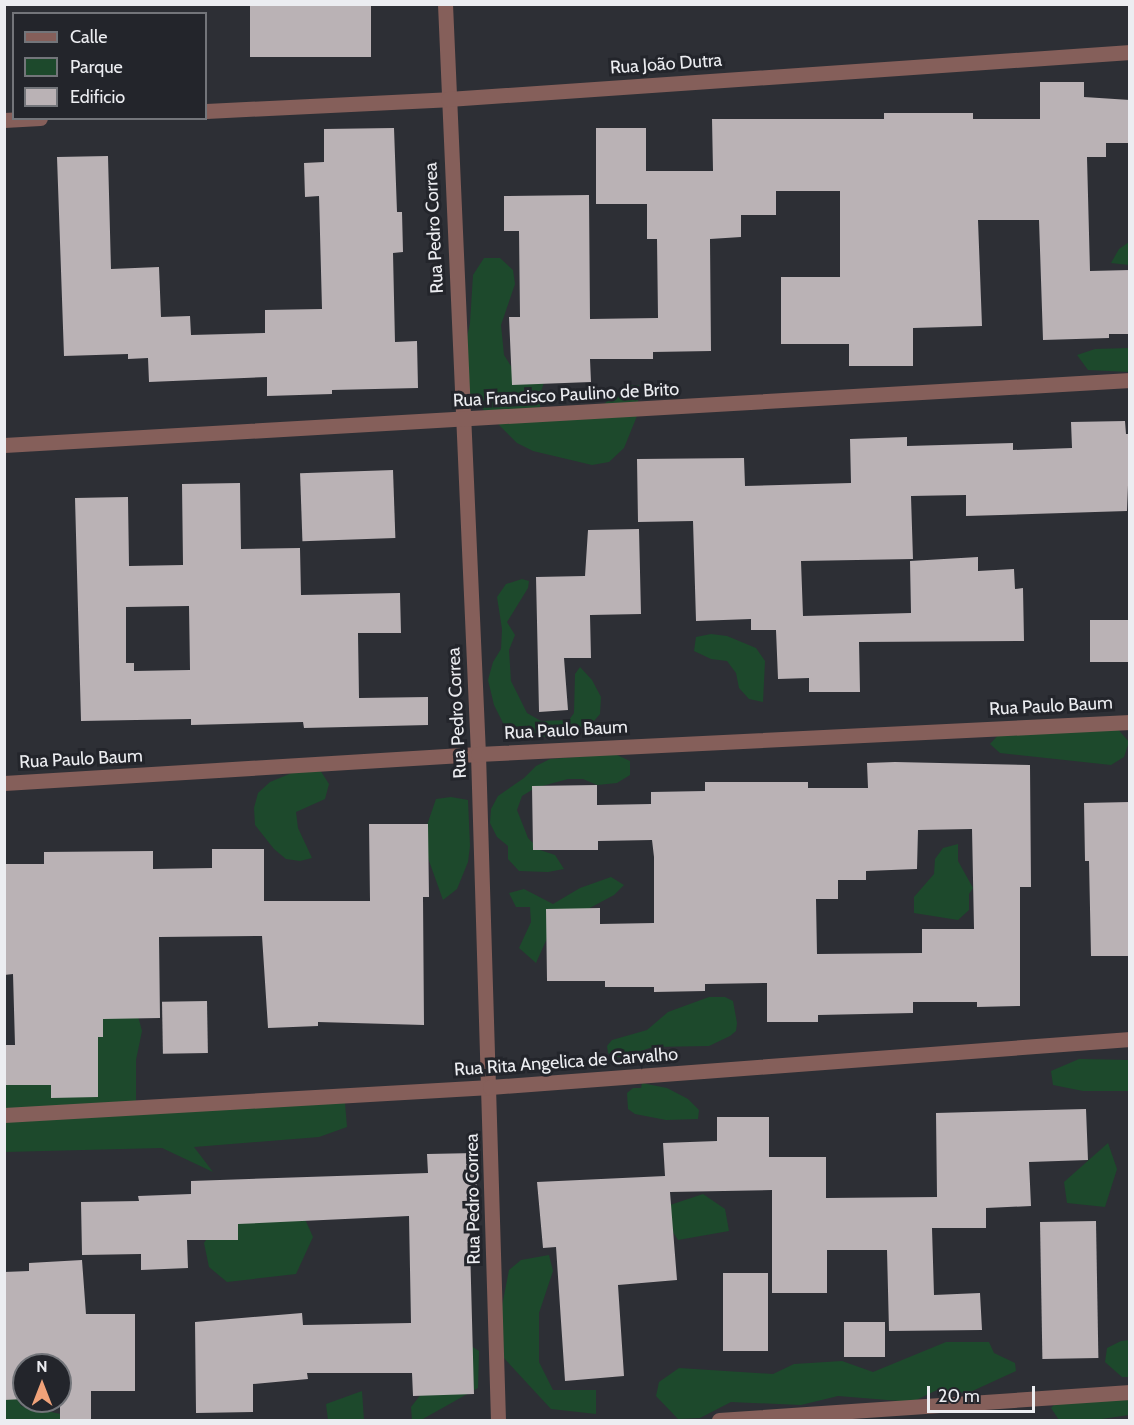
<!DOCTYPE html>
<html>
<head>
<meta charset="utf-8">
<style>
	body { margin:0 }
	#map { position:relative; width:1134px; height:1425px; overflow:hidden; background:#2d2f35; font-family:Cabin,sans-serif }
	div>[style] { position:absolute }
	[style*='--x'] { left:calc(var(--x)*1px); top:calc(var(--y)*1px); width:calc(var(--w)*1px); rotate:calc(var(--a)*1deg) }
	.green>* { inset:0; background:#1d492c }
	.building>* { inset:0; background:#bab2b5; transform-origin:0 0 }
	.minor>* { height:15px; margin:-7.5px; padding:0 7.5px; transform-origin:7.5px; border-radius:7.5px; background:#855f5a }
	span { translate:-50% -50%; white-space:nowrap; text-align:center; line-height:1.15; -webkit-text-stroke:6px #23252b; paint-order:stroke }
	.street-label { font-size:18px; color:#ecedf1 }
	.frame { position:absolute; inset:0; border:6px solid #ecedf1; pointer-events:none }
	.legend { position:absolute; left:12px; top:12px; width:195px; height:108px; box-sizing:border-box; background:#23252b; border:2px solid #73757a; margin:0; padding:8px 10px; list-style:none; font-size:18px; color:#ecedf1 }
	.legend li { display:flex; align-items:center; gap:12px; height:30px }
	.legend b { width:30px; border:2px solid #73757a }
	.north { position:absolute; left:12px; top:1353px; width:60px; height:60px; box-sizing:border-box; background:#23252b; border:2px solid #73757a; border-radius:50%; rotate:0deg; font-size:16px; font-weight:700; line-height:24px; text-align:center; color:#ecedf1 }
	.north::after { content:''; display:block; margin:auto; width:21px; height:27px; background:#f0a279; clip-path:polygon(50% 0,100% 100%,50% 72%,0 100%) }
	.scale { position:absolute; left:927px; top:1386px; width:108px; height:27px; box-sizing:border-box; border:3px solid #ecedf1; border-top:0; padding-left:8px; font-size:18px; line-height:21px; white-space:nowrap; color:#ecedf1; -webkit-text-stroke:4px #23252b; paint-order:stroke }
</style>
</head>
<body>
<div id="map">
	<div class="green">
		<i style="clip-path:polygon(1129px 242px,1129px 265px,1111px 263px,1119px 249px)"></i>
		<i style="clip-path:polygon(484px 258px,500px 258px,513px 270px,515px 284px,501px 325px,504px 355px,514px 371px,545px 380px,540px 394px,540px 410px,555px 421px,569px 420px,600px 408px,624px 385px,639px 385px,637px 416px,624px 448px,609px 462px,592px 465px,533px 451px,517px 443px,471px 397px,466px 383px,464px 351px,470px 323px,473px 275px)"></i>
		<i style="clip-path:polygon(1129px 348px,1129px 372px,1088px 370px,1077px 355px,1095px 349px)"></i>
		<i style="clip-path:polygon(522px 579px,529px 581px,528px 588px,507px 622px,515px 635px,509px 650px,511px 681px,527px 713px,541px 721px,569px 720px,574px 713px,575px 674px,580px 667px,592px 680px,601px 697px,600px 714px,594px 721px,565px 735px,533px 738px,516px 734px,503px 723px,494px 705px,488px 680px,493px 662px,501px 649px,502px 629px,497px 597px,506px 584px)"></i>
		<i style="clip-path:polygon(711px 634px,727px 636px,756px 648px,765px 661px,763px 702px,749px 699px,739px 688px,736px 673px,727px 661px,711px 659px,694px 651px,696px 637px)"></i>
		<i style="clip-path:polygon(1116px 727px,1129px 742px,1124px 757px,1111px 765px,1000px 753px,990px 744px,1000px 733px)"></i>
		<i style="clip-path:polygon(615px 754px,630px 761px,630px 775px,617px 783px,597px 785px,583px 779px,568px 779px,535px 788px,522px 796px,517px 810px,528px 838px,540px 850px,555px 855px,564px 869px,548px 872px,519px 871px,508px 859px,508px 846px,497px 837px,490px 823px,491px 809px,498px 796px,524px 778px,536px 766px,550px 759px)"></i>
		<i style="clip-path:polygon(299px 770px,320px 770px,329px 784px,325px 799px,296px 812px,298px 828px,312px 858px,300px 861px,286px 859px,274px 849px,255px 825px,254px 808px,258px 793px,270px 782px)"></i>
		<i style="clip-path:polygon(451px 797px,468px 800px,470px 846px,468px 862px,457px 889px,443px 900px,428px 858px,426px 828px,436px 799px)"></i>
		<i style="clip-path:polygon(958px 844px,958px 861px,973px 888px,969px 894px,969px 910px,958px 920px,914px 913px,914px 897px,934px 874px,935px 859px,943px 848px)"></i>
		<i style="clip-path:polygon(611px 877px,624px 885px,614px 895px,573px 917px,549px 934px,536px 963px,519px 948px,531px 922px,530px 907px,516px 907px,509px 893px,524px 889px,553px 904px,580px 888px)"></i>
		<i style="clip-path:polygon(709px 997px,725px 997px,733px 1001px,737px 1023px,736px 1031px,730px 1036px,709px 1046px,653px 1047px,622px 1057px,614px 1057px,608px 1053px,607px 1046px,612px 1040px,647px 1030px,668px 1012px)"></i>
		<i style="clip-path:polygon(94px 1013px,138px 1016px,142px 1031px,136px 1060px,136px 1113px,345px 1103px,347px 1127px,319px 1137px,194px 1147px,213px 1172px,162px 1148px,5px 1152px,5px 1081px)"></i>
		<i style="clip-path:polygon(1079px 1059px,1129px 1060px,1129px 1091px,1083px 1091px,1053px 1085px,1051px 1071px)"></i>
		<i style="clip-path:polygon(642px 1083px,667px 1088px,688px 1099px,699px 1110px,698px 1119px,666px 1120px,635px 1114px,628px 1109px,627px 1093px,633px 1088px,641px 1088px)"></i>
		<i style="clip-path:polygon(1108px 1143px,1117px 1169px,1105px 1207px,1067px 1203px,1064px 1182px)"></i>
		<i style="clip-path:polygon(703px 1194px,725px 1209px,729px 1231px,678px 1240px,658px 1209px)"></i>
		<i style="clip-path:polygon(300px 1208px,313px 1237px,296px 1274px,227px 1282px,209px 1267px,204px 1243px,221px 1218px)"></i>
		<i style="clip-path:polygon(549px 1255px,553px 1271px,539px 1313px,539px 1362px,553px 1390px,596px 1390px,596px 1414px,551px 1409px,503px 1357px,501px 1311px,509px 1270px,521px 1260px)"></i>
		<i style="clip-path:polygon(1129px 1340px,1129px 1377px,1122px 1377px,1105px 1362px,1107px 1348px,1121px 1341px)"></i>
		<i style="clip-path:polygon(465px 1342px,479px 1351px,478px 1388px,421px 1420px,412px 1420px,411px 1407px,458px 1347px)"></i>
		<i style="clip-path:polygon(946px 1342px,989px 1342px,994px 1353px,1015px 1363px,1016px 1371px,968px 1393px,937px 1390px,912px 1402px,838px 1396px,801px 1405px,731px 1402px,700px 1418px,678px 1419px,656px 1396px,659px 1382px,679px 1368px,773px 1374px,794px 1364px,842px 1361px,873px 1372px)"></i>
		<i style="clip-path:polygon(9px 1374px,21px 1406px,81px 1418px,81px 1420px,5px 1420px,4px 1375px)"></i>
		<i style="clip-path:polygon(362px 1391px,364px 1420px,328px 1420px,326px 1404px)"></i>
		<i style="clip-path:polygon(1129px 1397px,1129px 1415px,1095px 1420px,1059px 1420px,1051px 1408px,1058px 1401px)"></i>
	</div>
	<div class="building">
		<i style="left:250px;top:4px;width:121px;height:53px"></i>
		<i style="clip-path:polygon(1040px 82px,1084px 82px,1084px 97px,1130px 100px,1130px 143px,1106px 143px,1106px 157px,1087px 157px,1090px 271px,1130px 270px,1130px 334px,1109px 334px,1109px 338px,1043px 340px,1039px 220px,978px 220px,982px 326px,913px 328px,913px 366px,849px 366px,849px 344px,781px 344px,781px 277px,840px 277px,840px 191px,776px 191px,776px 215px,741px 215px,741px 237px,710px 239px,711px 351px,653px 352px,653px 359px,590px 359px,591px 382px,512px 385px,509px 317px,520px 317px,519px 231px,504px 231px,504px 196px,589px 195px,590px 319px,658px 318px,657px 239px,647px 239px,647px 204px,596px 204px,596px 128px,646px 128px,646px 171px,713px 171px,712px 119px,884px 119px,884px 113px,973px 113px,973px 119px,1040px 119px)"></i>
		<i style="clip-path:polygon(394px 128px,397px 212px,402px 212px,403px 252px,393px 253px,395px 342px,417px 341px,418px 388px,332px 390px,332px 394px,267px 396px,267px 377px,149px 382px,148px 358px,128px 359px,128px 354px,64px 356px,57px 157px,108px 156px,111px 269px,159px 267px,161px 317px,190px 316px,191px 335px,265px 333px,265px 310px,322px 309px,319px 196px,305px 197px,304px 163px,324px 162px,324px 129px)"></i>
		<i style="clip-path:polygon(1125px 421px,1126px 434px,1130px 434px,1127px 511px,966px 516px,966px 495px,911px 496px,913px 559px,801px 561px,803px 616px,911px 613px,910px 561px,978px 557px,978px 571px,1014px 569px,1015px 589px,1023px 588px,1024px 641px,859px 642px,860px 692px,809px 692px,809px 678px,778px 679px,776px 630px,751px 630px,751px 619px,696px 621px,693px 521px,638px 522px,637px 459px,744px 458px,745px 486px,851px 483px,850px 439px,907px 437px,907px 446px,1013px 443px,1013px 450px,1072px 448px,1071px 422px)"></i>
		<i style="left:393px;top:470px;width:68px;height:93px;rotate:88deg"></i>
		<i style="clip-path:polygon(evenodd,240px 483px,241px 549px,300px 548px,301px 595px,400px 593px,401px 633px,358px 633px,359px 698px,428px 697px,428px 725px,304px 728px,303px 722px,191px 725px,191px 719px,81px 721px,75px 498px,128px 497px,129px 566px,183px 565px,182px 484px,240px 483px,189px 606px,190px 670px,134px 671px,134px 663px,126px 663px,126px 607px,189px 606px)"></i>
		<i style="clip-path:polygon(639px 529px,641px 614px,590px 615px,591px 658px,564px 658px,568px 710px,539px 712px,536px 577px,585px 576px,588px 530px)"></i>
		<i style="left:1130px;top:620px;width:42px;height:40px;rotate:90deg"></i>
		<i style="clip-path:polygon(evenodd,895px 762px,1030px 765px,1031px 887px,1020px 887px,1020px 1006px,977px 1007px,977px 1002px,913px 1002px,913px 1013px,818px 1015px,818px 1022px,767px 1022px,767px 983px,705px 984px,705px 991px,654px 992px,654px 987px,605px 987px,605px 981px,547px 981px,546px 909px,600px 908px,600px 924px,654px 923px,654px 857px,652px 840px,598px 841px,598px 850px,533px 850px,532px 786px,597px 785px,597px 805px,651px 804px,651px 792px,705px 791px,705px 782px,808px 782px,808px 788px,868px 788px,867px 763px,895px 762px,972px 829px,974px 929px,922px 929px,922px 953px,817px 954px,816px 899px,838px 899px,838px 880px,866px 880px,866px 871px,917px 869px,918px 830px,972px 829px)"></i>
		<i style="clip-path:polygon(1130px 802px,1130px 956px,1091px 956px,1089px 861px,1085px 861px,1084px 803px)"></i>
		<i style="clip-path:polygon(369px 824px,428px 824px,429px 897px,423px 897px,424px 1025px,318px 1022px,318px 1026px,268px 1028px,262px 936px,159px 937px,160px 1018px,103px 1019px,103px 1037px,98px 1037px,98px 1097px,51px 1098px,51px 1085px,4px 1085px,4px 1045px,15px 1045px,13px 974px,4px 975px,4px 864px,44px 864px,44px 852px,153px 851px,153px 869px,212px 868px,212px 849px,264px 849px,264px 901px,370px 901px)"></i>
		<i style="left:207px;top:1001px;width:52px;height:45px;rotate:89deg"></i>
		<i style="clip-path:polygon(1086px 1109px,1088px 1160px,1029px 1162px,1031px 1206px,986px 1208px,986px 1228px,932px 1228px,934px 1295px,980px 1293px,982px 1330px,889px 1331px,887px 1250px,827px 1250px,827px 1293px,772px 1293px,772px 1190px,670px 1192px,677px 1280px,618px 1285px,624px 1376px,565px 1381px,556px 1247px,543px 1248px,537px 1182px,665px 1176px,663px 1143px,717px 1141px,717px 1117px,769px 1117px,769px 1157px,826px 1157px,826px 1198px,937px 1197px,936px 1113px)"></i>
		<i style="clip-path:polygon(476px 1153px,477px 1207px,469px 1208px,474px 1394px,413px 1396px,412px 1373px,307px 1373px,308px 1379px,253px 1384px,253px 1412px,196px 1413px,195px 1322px,302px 1313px,303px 1325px,411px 1323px,409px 1216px,238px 1224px,238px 1240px,187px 1240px,188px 1268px,141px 1270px,141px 1254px,82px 1255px,81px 1202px,139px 1201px,138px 1196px,191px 1194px,191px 1181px,428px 1173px,427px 1154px)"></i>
		<i style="left:1096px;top:1221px;width:137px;height:56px;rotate:89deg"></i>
		<i style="clip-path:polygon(82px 1260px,86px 1314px,135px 1314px,135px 1391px,91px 1391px,91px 1420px,60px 1420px,60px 1365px,24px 1365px,24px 1399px,4px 1400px,4px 1272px,29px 1271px,29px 1263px)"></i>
		<i style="left:723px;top:1273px;width:45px;height:78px"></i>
		<i style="left:844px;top:1322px;width:41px;height:35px"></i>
	</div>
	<div class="minor">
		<i style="--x:445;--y:4;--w:751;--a:87.48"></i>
		<i style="--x:478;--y:754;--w:666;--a:88.28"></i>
		<i style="--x:206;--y:111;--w:242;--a:-2.8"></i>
		<i style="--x:448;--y:99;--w:684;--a:-3.94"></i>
		<i style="--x:4;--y:120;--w:36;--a:-3"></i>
		<i style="--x:4;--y:445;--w:1128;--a:-3.3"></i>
		<i style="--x:4;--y:783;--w:475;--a:-3.5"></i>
		<i style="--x:478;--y:754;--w:653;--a:-2.81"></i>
		<i style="--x:4;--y:1115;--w:487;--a:-3.3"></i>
		<i style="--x:490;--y:1087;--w:642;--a:-4.29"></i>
		<i style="--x:719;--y:1420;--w:412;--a:-3.9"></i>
	</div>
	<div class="street-label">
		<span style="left:666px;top:64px;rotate:-4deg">Rua João Dutra</span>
		<span style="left:434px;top:228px;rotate:-93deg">Rua Pedro Correa</span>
		<span style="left:566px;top:395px;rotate:-3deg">Rua Francisco Paulino de Brito</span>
		<span style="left:1051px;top:706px;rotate:-3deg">Rua Paulo Baum</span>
		<span style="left:457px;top:713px;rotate:-93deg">Rua Pedro Correa</span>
		<span style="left:566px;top:730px;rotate:-3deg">Rua Paulo Baum</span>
		<span style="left:81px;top:759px;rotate:-3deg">Rua Paulo Baum</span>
		<span style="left:566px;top:1062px;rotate:-4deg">Rua Rita Angelica de Carvalho</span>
		<span style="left:473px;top:1199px;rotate:-91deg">Rua Pedro Correa</span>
	</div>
	<div class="frame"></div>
	<ul class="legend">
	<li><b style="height:8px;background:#855f5a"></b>Calle</li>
	<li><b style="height:16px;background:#1d492c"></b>Parque</li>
	<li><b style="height:16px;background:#bab2b5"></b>Edificio</li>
	</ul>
	<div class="north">N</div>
	<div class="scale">20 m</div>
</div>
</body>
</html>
